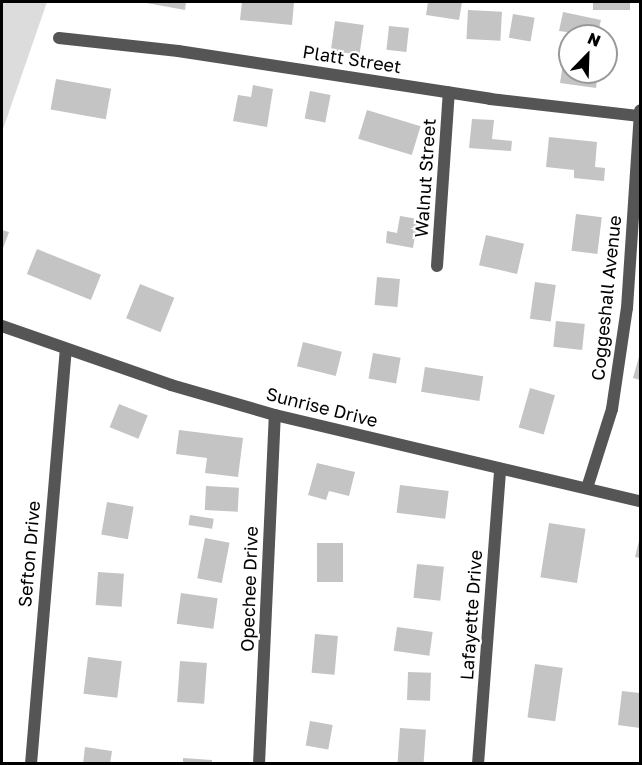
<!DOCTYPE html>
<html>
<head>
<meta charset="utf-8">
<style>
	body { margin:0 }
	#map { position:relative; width:642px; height:765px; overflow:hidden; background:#fff; font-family:"Golos Text",sans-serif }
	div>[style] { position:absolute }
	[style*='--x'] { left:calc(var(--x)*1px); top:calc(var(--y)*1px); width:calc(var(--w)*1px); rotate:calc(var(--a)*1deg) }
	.green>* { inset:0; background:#dcdcdc }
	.building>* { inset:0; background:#c4c4c4; transform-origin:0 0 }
	.minor>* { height:12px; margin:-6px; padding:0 6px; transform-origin:6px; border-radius:6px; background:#555 }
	span { translate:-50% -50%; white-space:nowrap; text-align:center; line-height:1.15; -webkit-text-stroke:4.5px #fff; paint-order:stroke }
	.street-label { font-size:18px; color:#000 }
	.frame { position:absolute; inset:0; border:3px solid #000; pointer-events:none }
	.north { position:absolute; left:558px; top:24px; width:60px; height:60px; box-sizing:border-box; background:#fff; border:2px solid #999; border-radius:50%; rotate:23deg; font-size:16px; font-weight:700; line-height:24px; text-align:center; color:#000 }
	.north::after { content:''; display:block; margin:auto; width:21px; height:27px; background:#000; clip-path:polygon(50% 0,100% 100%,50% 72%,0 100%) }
</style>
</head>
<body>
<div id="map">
	<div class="green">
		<i style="clip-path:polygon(2px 2px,47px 2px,2px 132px)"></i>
	</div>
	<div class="building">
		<i style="clip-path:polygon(141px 2px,186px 2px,185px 10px)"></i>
		<i style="clip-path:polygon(242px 2px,294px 2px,292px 25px,240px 20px)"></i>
		<i style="clip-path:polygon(428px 2px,462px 2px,459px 20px,426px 15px)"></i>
		<i style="left:593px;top:2px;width:37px;height:8px"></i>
		<i style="left:468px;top:10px;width:34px;height:29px;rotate:3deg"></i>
		<i style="clip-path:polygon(563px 12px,601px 20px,597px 36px,559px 31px)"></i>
		<i style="left:513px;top:14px;width:22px;height:24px;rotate:10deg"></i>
		<i style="left:335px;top:21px;width:29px;height:30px;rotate:8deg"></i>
		<i style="left:389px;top:26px;width:20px;height:24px;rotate:6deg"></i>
		<i style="clip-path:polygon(563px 64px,570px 64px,570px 72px,598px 72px,596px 88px,560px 83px)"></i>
		<i style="left:56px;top:79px;width:56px;height:31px;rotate:10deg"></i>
		<i style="clip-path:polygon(253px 85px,273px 89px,267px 127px,233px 121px,238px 95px,251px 97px)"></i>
		<i style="left:310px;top:91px;width:21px;height:28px;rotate:11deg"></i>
		<i style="left:367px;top:110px;width:56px;height:30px;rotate:17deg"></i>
		<i style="clip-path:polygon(472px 119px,494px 120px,492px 139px,512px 141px,511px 151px,469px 148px)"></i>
		<i style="clip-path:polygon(549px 137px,597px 142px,595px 167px,605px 168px,604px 181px,574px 178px,574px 170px,546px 167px)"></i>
		<i style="left:576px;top:214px;width:26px;height:37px;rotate:7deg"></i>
		<i style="clip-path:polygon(400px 216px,418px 219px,413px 248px,386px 243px,387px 231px,397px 233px)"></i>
		<i style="clip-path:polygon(2px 230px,9px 232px,2px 251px)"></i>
		<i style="left:486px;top:235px;width:39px;height:31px;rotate:13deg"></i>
		<i style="left:37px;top:249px;width:69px;height:27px;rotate:22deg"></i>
		<i style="left:377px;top:277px;width:23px;height:28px;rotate:5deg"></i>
		<i style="left:535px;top:282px;width:21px;height:37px;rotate:8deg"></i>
		<i style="left:140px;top:284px;width:37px;height:37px;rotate:22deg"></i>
		<i style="left:556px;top:321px;width:29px;height:26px;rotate:6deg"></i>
		<i style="left:303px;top:342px;width:40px;height:25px;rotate:14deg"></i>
		<i style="left:373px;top:353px;width:28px;height:26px;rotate:10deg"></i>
		<i style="clip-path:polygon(640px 353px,640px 380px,633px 378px)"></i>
		<i style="left:425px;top:367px;width:59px;height:25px;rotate:9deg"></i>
		<i style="left:530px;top:388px;width:26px;height:41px;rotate:16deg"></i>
		<i style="left:119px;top:404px;width:31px;height:25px;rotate:22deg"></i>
		<i style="clip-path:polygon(179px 430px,243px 438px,238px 477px,205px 473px,207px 458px,176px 454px)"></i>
		<i style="clip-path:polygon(317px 463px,355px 472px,349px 496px,329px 491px,326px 500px,308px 495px)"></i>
		<i style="left:400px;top:485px;width:49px;height:28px;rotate:7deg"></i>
		<i style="left:206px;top:486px;width:33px;height:24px;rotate:3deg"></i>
		<i style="left:107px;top:502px;width:27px;height:33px;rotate:10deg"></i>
		<i style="left:190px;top:515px;width:24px;height:10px;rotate:9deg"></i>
		<i style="left:549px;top:523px;width:37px;height:55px;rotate:9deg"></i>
		<i style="clip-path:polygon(640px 537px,640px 558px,635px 557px)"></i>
		<i style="left:205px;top:538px;width:25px;height:41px;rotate:11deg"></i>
		<i style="left:317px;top:543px;width:26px;height:39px"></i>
		<i style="left:417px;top:564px;width:27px;height:34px;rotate:6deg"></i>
		<i style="left:98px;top:572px;width:26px;height:33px;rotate:4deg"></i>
		<i style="left:181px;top:593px;width:37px;height:31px;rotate:8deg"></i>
		<i style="left:397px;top:627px;width:36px;height:24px;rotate:8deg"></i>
		<i style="left:315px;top:634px;width:23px;height:39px;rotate:5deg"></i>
		<i style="left:88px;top:657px;width:34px;height:37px;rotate:7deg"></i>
		<i style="left:180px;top:661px;width:27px;height:41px;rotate:4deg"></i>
		<i style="left:535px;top:664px;width:28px;height:54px;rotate:8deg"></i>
		<i style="left:408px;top:672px;width:23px;height:28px;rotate:2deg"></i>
		<i style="clip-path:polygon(622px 691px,640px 693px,640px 728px,618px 725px)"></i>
		<i style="left:310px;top:721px;width:23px;height:25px;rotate:10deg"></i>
		<i style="left:400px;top:728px;width:26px;height:36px;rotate:4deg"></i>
		<i style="clip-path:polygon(85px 747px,112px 751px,110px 764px,83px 764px)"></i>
		<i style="clip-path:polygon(183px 758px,212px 760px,212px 764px,183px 764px)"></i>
	</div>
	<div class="minor">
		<i style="--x:59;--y:38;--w:120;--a:6.2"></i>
		<i style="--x:178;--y:51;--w:316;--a:8.7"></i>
		<i style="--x:490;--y:99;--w:151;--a:6.5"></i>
		<i style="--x:437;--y:266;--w:174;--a:-86.1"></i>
		<i style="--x:2;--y:326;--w:179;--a:19.2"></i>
		<i style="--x:171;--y:385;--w:108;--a:16.1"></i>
		<i style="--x:275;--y:415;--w:375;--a:13.3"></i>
		<i style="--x:587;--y:488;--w:83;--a:-72.4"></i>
		<i style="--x:612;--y:409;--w:102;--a:-81.6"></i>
		<i style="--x:627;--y:308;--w:198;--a:-86.2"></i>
		<i style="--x:31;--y:764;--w:416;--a:-85.2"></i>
		<i style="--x:259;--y:764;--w:349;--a:-87.4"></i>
		<i style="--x:478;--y:764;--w:296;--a:-85.7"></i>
	</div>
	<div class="street-label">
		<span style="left:352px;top:59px;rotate:9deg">Platt Street</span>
		<span style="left:425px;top:178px;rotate:-86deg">Walnut Street</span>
		<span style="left:606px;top:298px;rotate:-84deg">Coggeshall Avenue</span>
		<span style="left:322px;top:407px;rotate:14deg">Sunrise Drive</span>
		<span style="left:29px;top:554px;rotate:-85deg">Sefton Drive</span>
		<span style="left:249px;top:589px;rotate:-88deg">Opechee Drive</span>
		<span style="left:471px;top:615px;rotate:-86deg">Lafayette Drive</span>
	</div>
	<div class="frame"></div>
	<div class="north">N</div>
</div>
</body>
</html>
